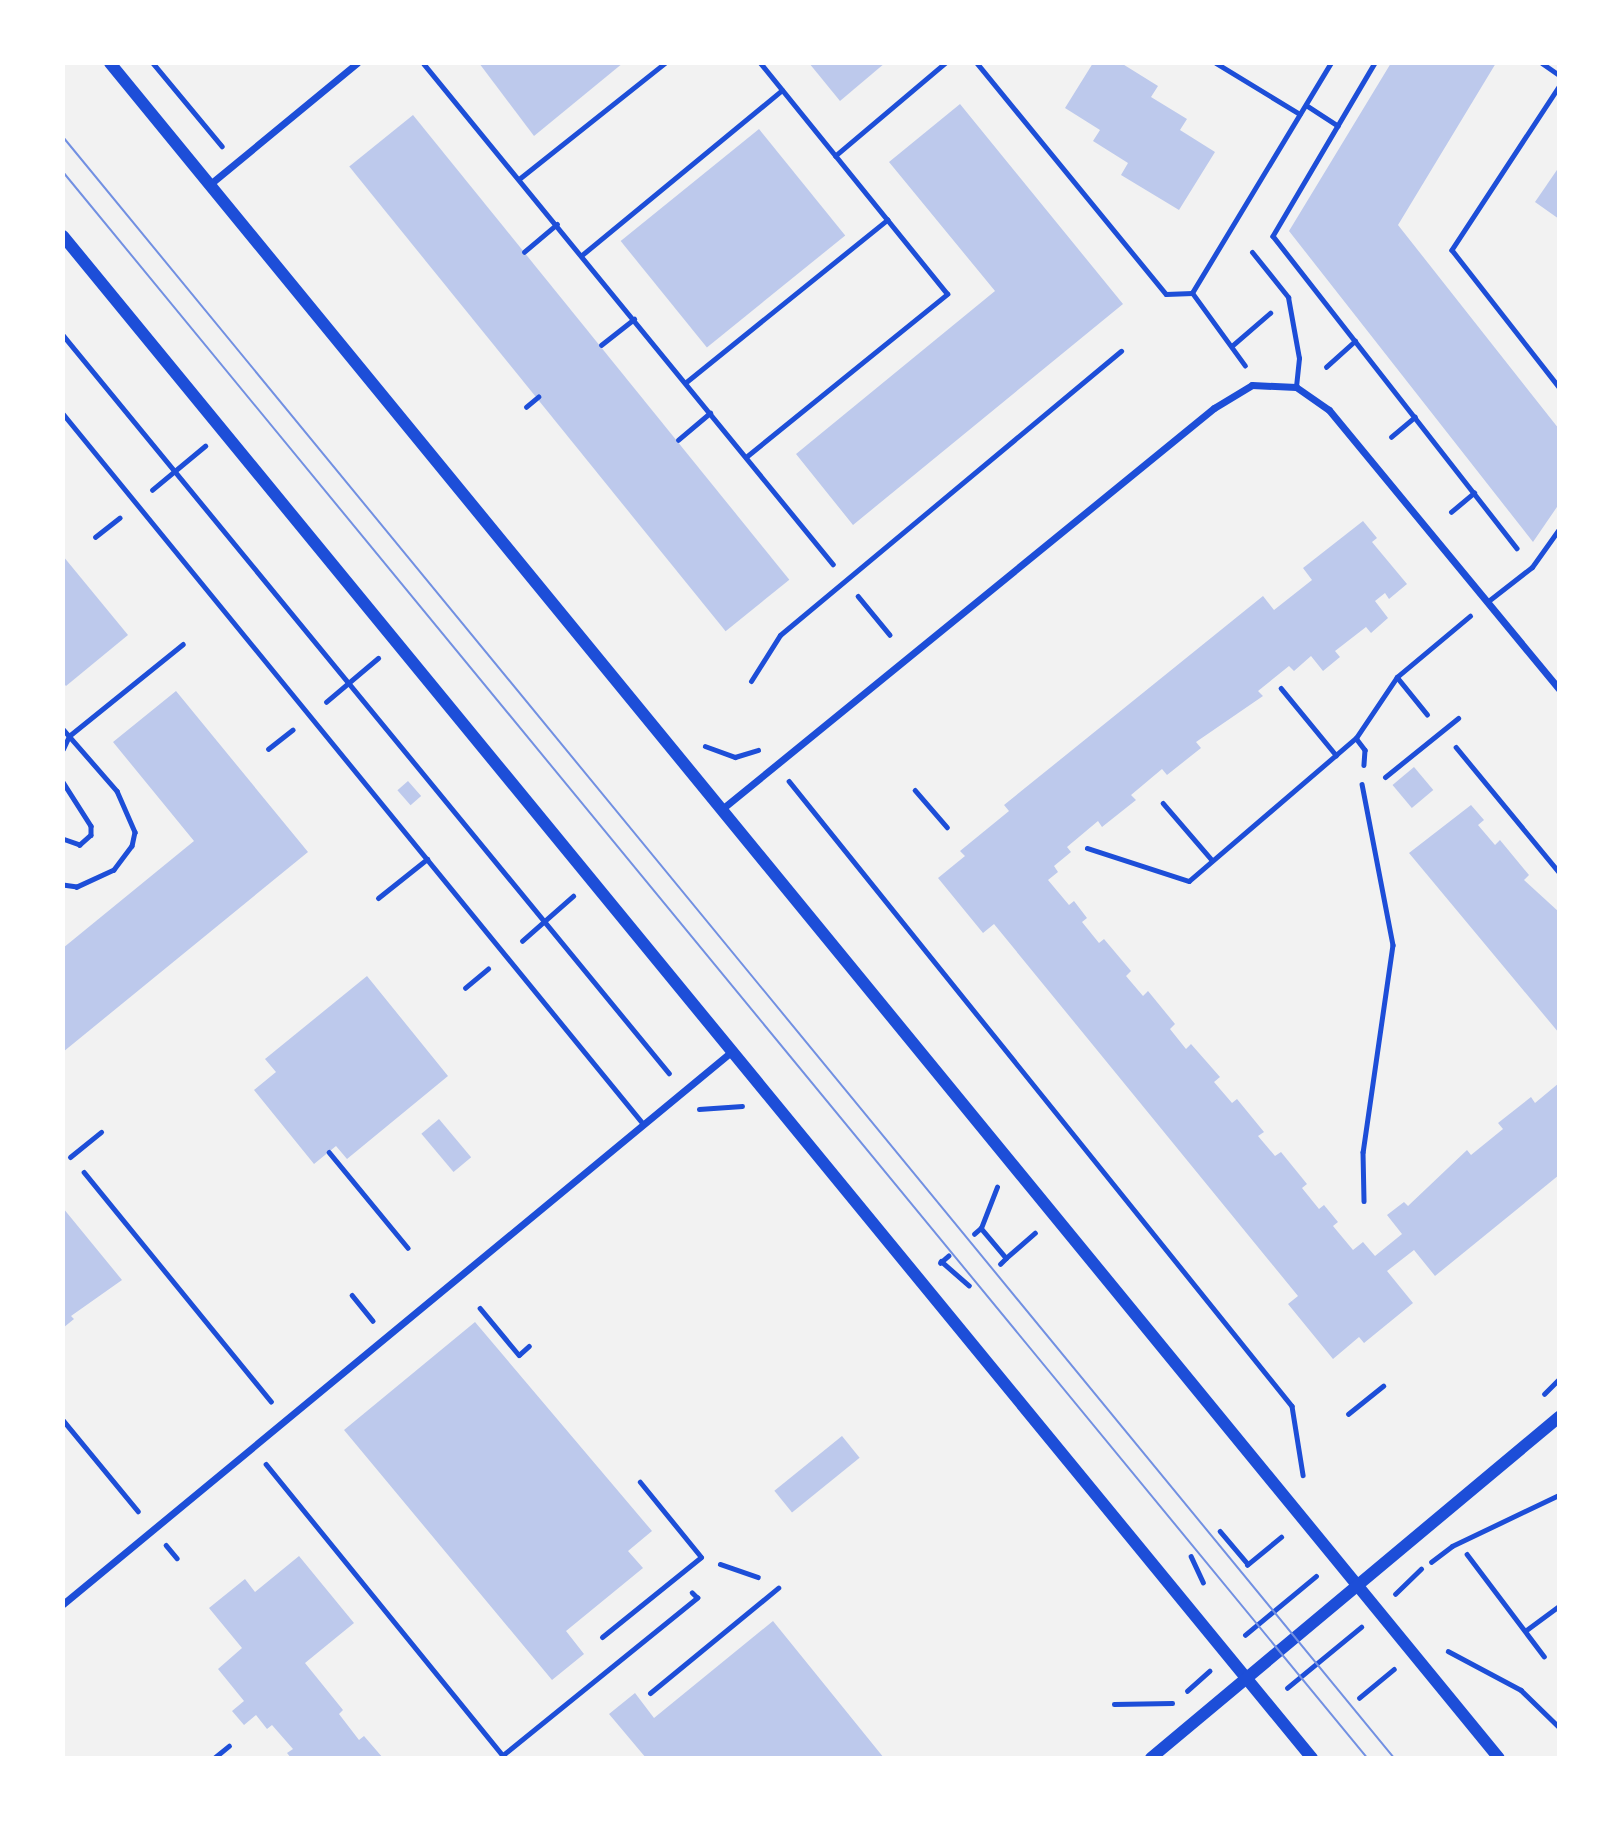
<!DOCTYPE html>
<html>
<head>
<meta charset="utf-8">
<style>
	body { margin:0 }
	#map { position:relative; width:1622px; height:1821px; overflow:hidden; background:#f2f2f2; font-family:"Sofia Sans Condensed",sans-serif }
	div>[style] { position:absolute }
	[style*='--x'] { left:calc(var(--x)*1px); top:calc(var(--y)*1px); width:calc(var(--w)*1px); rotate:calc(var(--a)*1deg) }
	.building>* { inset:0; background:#bdc9ec; transform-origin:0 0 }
	.path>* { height:4.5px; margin:-2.25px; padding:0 2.25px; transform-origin:2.25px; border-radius:2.25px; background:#1d4ed8 }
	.service>* { height:5px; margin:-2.5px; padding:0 2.5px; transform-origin:2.5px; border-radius:2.5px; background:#1d4ed8 }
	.minor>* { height:7px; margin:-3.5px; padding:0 3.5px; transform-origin:3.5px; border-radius:3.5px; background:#1d4ed8 }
	.tertiary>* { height:12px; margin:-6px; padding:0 6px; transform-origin:6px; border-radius:6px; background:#1d4ed8 }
	.tram>* { height:2px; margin:-1px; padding:0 1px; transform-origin:1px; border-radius:1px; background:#7290e2 }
	span { translate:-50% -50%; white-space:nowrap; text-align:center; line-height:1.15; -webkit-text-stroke:5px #fff; paint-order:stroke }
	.frame { position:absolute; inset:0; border:65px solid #fff; pointer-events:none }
</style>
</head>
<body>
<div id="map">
	<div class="building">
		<i style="clip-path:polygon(479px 63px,623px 63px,534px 136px)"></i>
		<i style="clip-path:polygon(809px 63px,885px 63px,840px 101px)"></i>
		<i style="clip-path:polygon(1093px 63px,1121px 63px,1158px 86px,1151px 97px,1187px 119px,1180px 130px,1215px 152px,1179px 210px,1121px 175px,1128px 163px,1093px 141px,1100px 130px,1065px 108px)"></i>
		<i style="clip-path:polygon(1391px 63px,1496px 63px,1398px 225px,1559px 429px,1559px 504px,1533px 542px,1289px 231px)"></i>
		<i style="clip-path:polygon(960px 104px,1123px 304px,853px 525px,796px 454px,995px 291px,889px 162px)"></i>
		<i style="left:413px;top:115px;width:598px;height:82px;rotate:51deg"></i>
		<i style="left:759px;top:129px;width:137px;height:178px;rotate:51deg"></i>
		<i style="clip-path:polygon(1559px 167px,1559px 219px,1535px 202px)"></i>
		<i style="clip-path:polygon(1363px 521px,1377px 538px,1372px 542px,1407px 584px,1389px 599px,1385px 593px,1375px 601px,1388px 618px,1371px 633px,1366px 627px,1335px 651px,1340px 657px,1323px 671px,1311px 656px,1294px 671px,1289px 666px,1258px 691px,1263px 696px,1196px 742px,1201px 748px,1167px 775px,1162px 769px,1131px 795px,1136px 800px,1102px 827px,1098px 821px,1067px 847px,1071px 852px,1054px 866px,1058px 872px,1048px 880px,1069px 905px,1074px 901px,1087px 918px,1082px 922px,1099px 943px,1104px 939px,1131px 971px,1126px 976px,1143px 996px,1148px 991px,1175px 1024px,1170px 1029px,1186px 1049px,1191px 1044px,1220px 1077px,1214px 1082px,1232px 1103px,1237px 1099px,1264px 1132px,1258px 1136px,1275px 1156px,1281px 1152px,1307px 1184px,1302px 1188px,1319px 1209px,1324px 1205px,1338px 1222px,1333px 1226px,1353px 1250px,1363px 1242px,1375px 1256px,1402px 1234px,1387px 1215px,1404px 1202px,1408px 1206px,1467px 1150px,1471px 1155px,1503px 1129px,1498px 1123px,1531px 1097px,1535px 1103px,1559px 1083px,1559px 1175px,1435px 1276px,1414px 1250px,1387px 1271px,1413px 1303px,1364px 1343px,1359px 1337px,1333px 1359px,1288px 1304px,1298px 1296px,994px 924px,983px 933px,938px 878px,965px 856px,960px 851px,1009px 811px,1004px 805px,1263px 596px,1274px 610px,1312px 580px,1303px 568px)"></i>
		<i style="clip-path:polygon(63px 556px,128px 635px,66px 686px,63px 683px)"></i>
		<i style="clip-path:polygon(176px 691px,308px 852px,63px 1052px,63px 948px,194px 841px,113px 742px)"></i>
		<i style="left:1414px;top:767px;width:30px;height:28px;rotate:50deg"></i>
		<i style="left:408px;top:781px;width:20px;height:14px;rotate:49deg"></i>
		<i style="clip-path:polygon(1471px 805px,1484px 820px,1478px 825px,1495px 845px,1500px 840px,1529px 875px,1524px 880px,1559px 912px,1559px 1033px,1409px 853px)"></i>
		<i style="clip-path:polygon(367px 976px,448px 1076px,347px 1159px,336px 1146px,314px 1164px,254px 1090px,276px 1072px,265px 1059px)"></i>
		<i style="left:439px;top:1119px;width:50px;height:23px;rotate:50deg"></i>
		<i style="clip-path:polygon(63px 1208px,122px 1280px,71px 1316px,74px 1319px,63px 1328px)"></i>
		<i style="clip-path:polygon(475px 1322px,652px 1531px,628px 1551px,643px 1568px,566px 1631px,584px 1654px,552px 1680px,344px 1430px)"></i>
		<i style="left:842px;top:1436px;width:28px;height:87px;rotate:51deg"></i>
		<i style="clip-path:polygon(299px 1556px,354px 1623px,305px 1663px,343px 1710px,339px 1714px,359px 1740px,364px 1736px,383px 1758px,291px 1758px,287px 1753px,293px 1749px,272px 1725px,267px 1729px,256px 1715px,244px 1725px,232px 1711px,244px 1701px,218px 1669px,242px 1648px,209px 1608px,245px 1579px,255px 1592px)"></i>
		<i style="clip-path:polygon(773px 1621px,884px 1758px,646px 1758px,609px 1714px,635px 1693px,654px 1718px)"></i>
	</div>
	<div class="path">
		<i style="--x:153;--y:63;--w:108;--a:50.3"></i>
		<i style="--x:977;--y:63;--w:298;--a:50.7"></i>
		<i style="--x:1166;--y:294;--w:26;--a:-2"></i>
		<i style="--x:1216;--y:63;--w:98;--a:31.3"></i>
		<i style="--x:1375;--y:63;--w:201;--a:120.5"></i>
		<i style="--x:1273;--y:236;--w:396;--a:52"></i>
		<i style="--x:1542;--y:63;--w:21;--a:35"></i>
		<i style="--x:424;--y:64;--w:646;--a:50.72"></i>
		<i style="--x:1559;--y:87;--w:195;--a:123.3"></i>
		<i style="--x:1452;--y:250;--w:174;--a:52"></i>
		<i style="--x:1306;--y:105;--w:38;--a:33"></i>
		<i style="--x:835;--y:156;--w:144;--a:-40.2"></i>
		<i style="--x:519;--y:179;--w:186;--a:-38.5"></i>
		<i style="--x:524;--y:252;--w:43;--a:-40.3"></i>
		<i style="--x:582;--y:255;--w:259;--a:-39.5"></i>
		<i style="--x:63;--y:335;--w:955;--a:50.61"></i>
		<i style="--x:601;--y:345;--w:42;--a:-38.2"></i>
		<i style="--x:1233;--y:345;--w:49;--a:-40.9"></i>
		<i style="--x:1245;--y:366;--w:90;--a:-126"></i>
		<i style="--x:1192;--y:293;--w:269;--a:-58.9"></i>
		<i style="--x:1326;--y:367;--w:39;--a:-42"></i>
		<i style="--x:685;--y:383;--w:260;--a:-38.9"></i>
		<i style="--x:526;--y:407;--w:16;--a:-40"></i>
		<i style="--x:1391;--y:437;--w:31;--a:-40"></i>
		<i style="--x:678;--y:440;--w:42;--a:-40.2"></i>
		<i style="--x:746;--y:457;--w:259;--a:-39"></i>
		<i style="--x:947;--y:294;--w:297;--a:-129"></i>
		<i style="--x:152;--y:490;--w:69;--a:-39.7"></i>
		<i style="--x:1451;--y:512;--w:30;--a:-40"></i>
		<i style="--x:95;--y:537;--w:31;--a:-38"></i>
		<i style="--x:858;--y:596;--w:50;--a:50.6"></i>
		<i style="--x:1397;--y:677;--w:48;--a:51"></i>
		<i style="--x:1281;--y:688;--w:87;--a:50.6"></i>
		<i style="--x:326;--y:702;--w:68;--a:-40.2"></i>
		<i style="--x:63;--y:729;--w:82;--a:48.9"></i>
		<i style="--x:117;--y:791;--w:45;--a:66.3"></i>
		<i style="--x:135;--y:832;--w:14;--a:102"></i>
		<i style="--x:132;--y:846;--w:30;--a:127"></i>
		<i style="--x:114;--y:870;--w:41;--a:155.3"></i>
		<i style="--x:77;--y:887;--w:14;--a:-172"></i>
		<i style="--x:1356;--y:738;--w:15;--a:53"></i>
		<i style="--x:1365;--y:750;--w:15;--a:94"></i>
		<i style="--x:705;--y:746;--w:32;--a:20"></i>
		<i style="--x:735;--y:757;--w:24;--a:-17"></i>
		<i style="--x:1456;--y:747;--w:162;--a:50.5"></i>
		<i style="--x:63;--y:749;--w:14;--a:-65"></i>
		<i style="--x:69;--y:736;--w:146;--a:-38.9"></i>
		<i style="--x:268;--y:749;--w:31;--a:-38"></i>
		<i style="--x:789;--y:781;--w:802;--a:51.17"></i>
		<i style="--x:1292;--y:1406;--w:70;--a:80.9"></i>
		<i style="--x:63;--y:782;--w:52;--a:57.5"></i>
		<i style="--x:91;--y:826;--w:9;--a:90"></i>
		<i style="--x:91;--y:835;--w:15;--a:138"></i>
		<i style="--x:80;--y:845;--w:18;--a:-161"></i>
		<i style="--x:1362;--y:784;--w:164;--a:79.1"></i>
		<i style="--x:1393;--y:945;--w:209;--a:98.2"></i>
		<i style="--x:1363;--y:1152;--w:49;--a:88.8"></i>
		<i style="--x:915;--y:790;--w:49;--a:49.1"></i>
		<i style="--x:1163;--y:803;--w:75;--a:49.3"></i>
		<i style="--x:1087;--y:848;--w:107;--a:17.9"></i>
		<i style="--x:1189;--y:881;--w:220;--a:-40.6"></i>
		<i style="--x:1356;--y:738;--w:73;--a:-56.1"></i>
		<i style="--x:1397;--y:677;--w:95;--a:-39.9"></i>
		<i style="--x:522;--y:941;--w:68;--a:-41.4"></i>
		<i style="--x:465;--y:988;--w:30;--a:-40"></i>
		<i style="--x:699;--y:1109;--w:43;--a:-4"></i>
		<i style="--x:329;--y:1152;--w:124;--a:50.5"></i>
		<i style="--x:84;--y:1172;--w:296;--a:50.8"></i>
		<i style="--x:981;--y:1228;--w:44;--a:-68.7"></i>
		<i style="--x:974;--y:1234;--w:9;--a:-41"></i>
		<i style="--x:981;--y:1228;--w:39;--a:50"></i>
		<i style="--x:1006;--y:1258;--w:38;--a:-41"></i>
		<i style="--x:941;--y:1261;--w:37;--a:41"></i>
		<i style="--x:940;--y:1263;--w:11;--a:-41"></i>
		<i style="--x:1000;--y:1264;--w:8;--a:-45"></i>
		<i style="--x:352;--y:1295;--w:33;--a:51"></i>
		<i style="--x:480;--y:1308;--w:61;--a:50.3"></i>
		<i style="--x:519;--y:1355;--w:13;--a:-42"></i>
		<i style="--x:1544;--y:1394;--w:21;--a:-45"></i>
		<i style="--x:1348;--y:1414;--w:45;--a:-38.7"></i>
		<i style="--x:63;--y:1420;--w:118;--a:50.5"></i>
		<i style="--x:266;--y:1464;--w:379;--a:50.9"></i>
		<i style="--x:1220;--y:1531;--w:43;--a:49.7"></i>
		<i style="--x:166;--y:1545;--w:17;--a:50"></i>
		<i style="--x:1467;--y:1554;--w:128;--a:53"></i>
		<i style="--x:1191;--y:1556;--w:29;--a:65"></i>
		<i style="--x:1431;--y:1562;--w:26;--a:-37"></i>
		<i style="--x:1452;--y:1546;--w:119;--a:-25.5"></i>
		<i style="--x:720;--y:1564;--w:40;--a:18.9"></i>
		<i style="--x:1247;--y:1565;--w:44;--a:-39.5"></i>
		<i style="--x:1395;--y:1594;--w:36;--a:-44"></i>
		<i style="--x:1525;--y:1631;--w:42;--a:-36.3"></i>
		<i style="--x:1245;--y:1635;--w:92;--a:-39.7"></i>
		<i style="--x:1448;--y:1651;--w:83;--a:28.1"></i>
		<i style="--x:1521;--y:1690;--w:53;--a:44.2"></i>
		<i style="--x:1287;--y:1688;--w:96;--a:-39.5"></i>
		<i style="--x:1187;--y:1691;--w:30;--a:-42"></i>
		<i style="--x:1359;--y:1698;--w:45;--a:-39.6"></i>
		<i style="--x:1114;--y:1704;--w:58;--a:-1"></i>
		<i style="--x:503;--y:1755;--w:250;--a:-39"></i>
		<i style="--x:697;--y:1598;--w:7;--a:-135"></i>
		<i style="--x:214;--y:1758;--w:19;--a:-39"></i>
	</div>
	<div class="service">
		<i style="--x:1252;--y:252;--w:58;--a:51.3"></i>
		<i style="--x:1288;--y:297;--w:62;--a:79.8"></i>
		<i style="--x:1299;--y:358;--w:29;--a:96"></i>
		<i style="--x:63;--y:414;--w:917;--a:50.75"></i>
		<i style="--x:1487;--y:602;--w:57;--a:-37.9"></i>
		<i style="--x:1532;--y:567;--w:47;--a:-54.6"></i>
		<i style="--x:751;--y:681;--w:54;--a:-57.8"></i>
		<i style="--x:780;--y:635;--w:444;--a:-39.8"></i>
		<i style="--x:1385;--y:777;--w:94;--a:-38.9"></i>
		<i style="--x:378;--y:898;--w:63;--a:-38.5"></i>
		<i style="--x:70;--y:1157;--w:40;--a:-39"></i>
		<i style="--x:602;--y:1637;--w:127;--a:-38.9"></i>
		<i style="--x:701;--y:1557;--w:97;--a:-129.1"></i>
		<i style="--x:650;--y:1693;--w:166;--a:-39.4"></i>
	</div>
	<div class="minor">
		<i style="--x:209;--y:185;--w:192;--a:-39.5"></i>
		<i style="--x:722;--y:809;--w:635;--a:-39.18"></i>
		<i style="--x:1214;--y:408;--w:44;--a:-31.2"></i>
		<i style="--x:1252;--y:385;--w:44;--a:2.6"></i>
		<i style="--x:1296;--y:387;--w:40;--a:34.9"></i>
		<i style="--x:1329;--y:410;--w:362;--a:50.5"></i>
		<i style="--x:63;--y:1604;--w:867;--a:-39.57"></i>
	</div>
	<div class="tertiary">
		<i style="--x:110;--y:63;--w:2191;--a:50.67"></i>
		<i style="--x:63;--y:236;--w:1969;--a:50.63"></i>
		<i style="--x:1151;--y:1758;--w:532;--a:-39.89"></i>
	</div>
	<div class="tram">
		<i style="--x:63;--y:137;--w:2097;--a:50.61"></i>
		<i style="--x:63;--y:172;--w:2053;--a:50.57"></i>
	</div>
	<div class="frame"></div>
</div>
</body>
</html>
